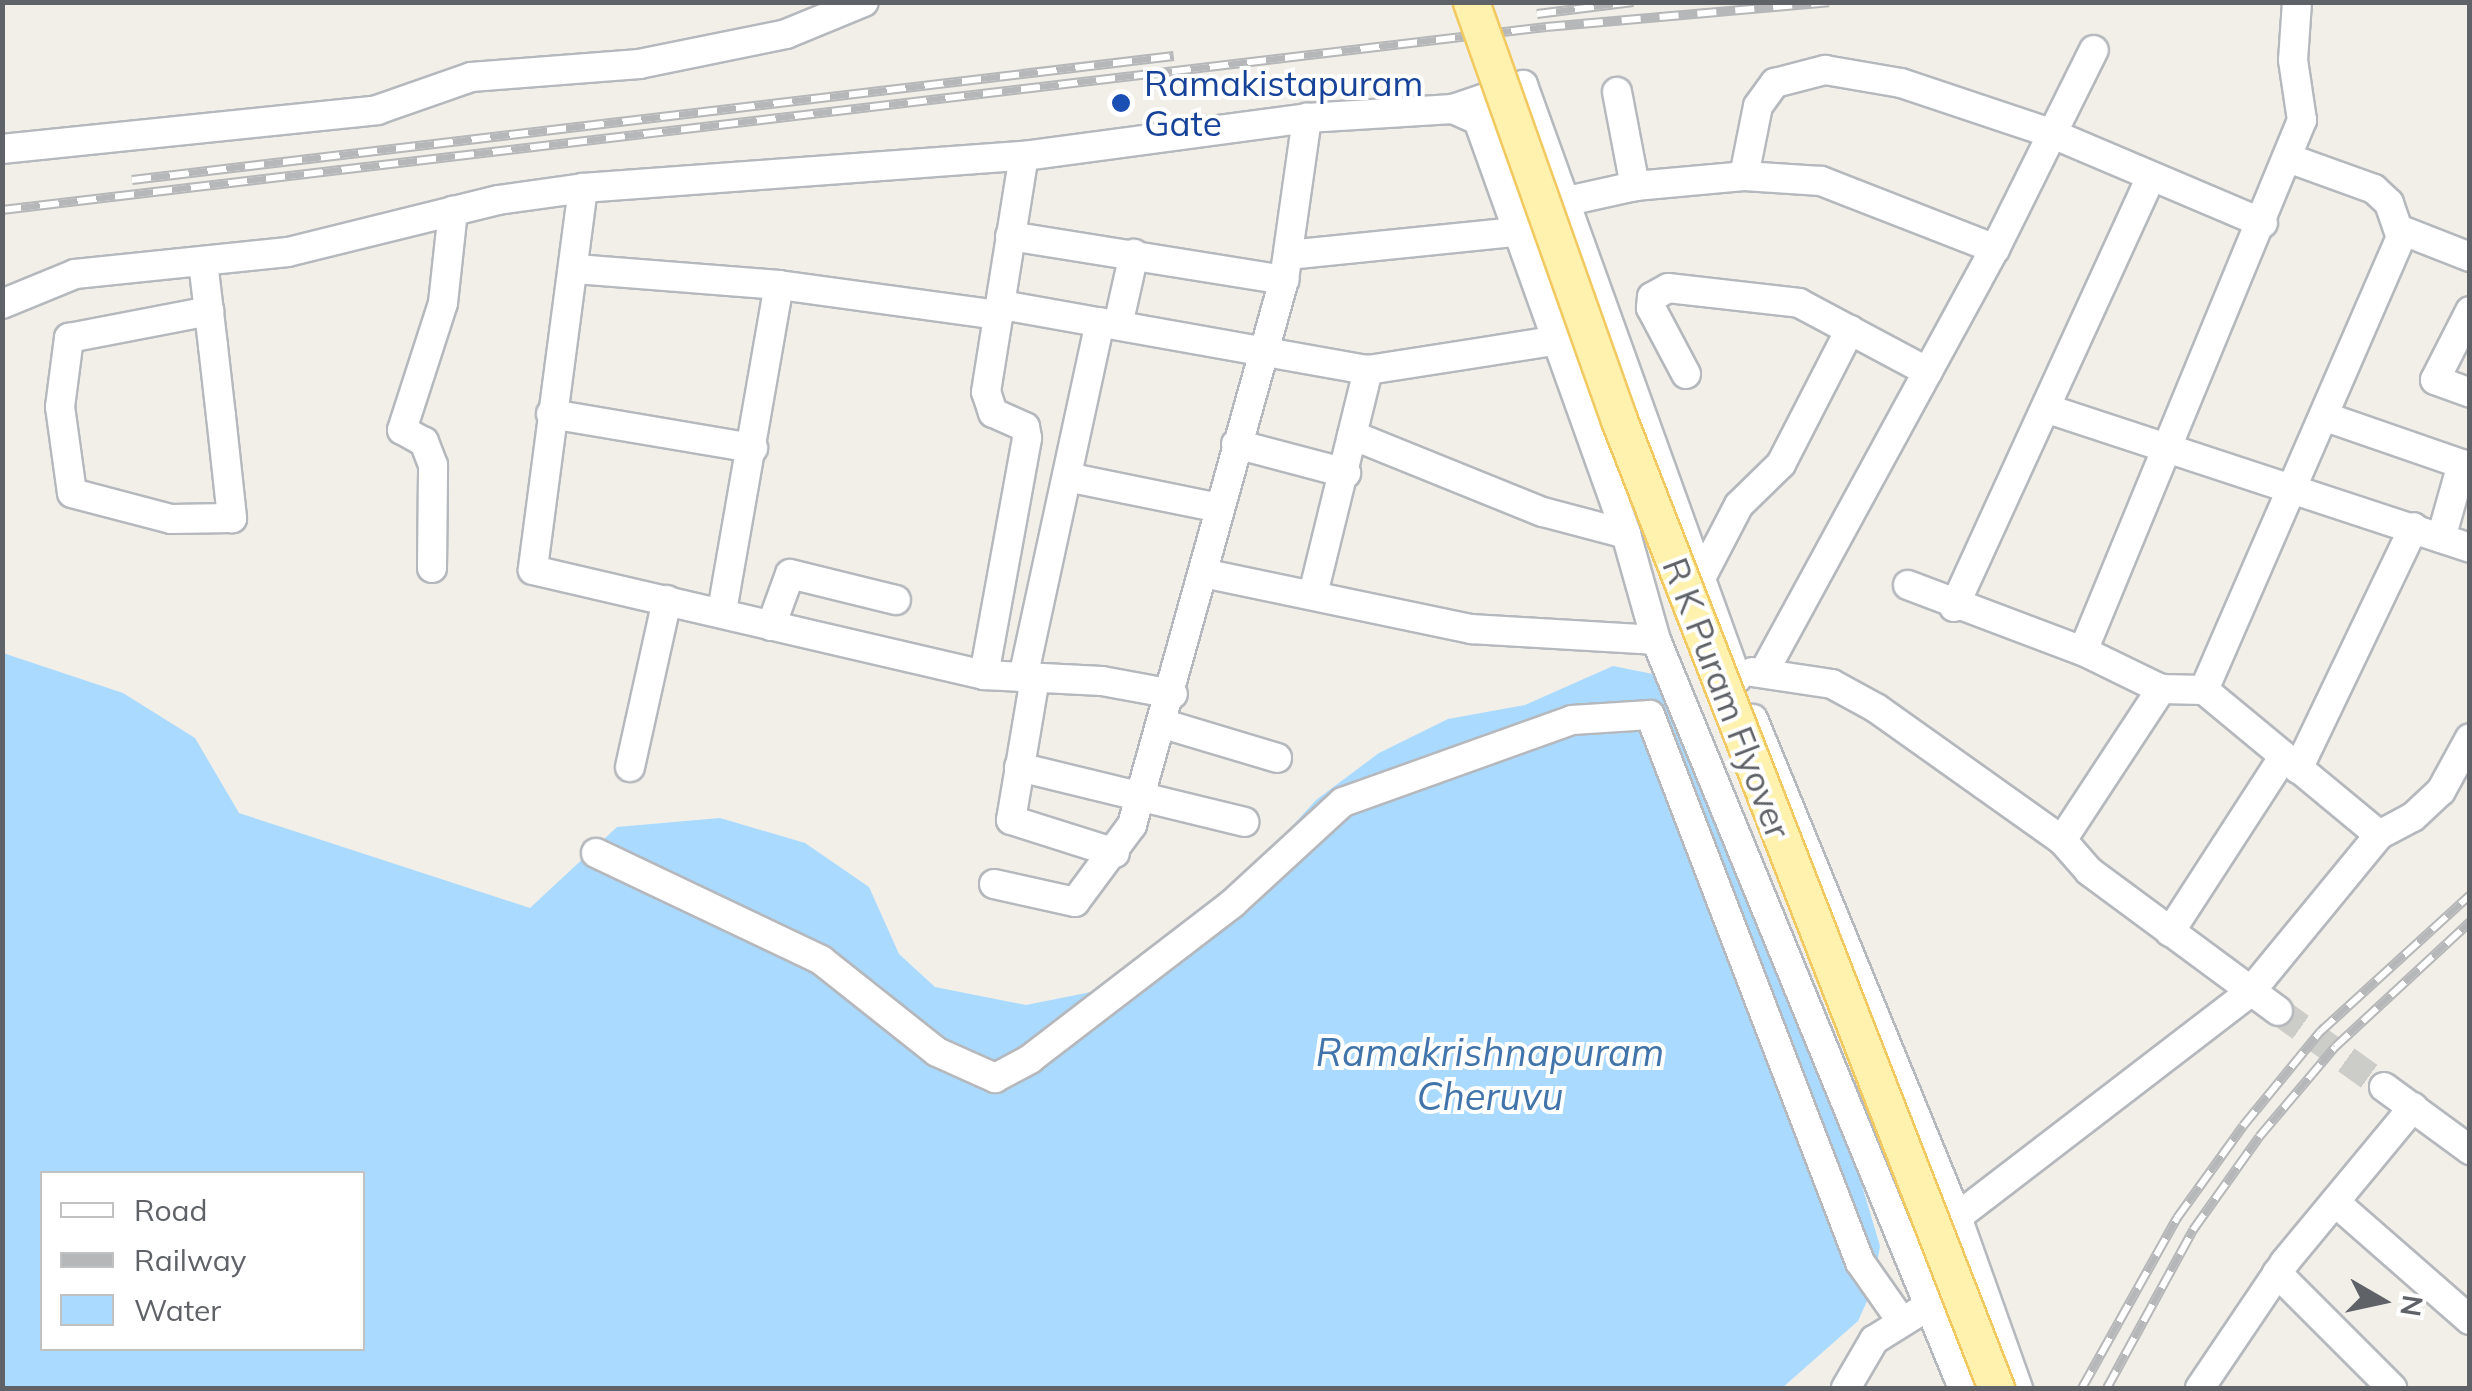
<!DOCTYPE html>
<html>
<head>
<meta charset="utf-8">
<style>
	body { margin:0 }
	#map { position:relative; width:2472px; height:1391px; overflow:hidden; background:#f1efe8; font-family:Mulish,sans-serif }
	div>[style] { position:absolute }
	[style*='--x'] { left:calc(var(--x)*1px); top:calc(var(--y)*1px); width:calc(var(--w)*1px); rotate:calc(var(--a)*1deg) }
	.water>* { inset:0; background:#aadaff }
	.minor-tunnel>* { height:28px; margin-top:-14px; transform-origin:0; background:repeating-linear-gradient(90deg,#ccccc8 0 28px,transparent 0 42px) }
	.roads { filter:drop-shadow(2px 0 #b5b8bc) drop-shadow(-2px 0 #b5b8bc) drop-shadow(0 2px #b5b8bc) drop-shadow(0 -2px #b5b8bc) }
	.minor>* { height:28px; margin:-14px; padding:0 14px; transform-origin:14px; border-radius:14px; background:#fff }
	.rail>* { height:10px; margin-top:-5px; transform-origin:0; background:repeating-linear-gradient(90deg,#fff 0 19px,#b6b7b8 0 38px); box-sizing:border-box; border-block:2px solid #b6b7b8 }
	.bridges { filter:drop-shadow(2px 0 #f2c960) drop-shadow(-2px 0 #f2c960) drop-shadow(0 2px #f2c960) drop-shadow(0 -2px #f2c960) }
	.major-bridge>* { height:35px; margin:-17.5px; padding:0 17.5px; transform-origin:17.5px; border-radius:17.5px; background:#fff2af }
	.dots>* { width:28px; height:28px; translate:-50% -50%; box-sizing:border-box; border:5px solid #fff; border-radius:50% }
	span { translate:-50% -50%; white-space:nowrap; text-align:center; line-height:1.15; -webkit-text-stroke:8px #fff; paint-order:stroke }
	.transit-label { font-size:35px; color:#164399 }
	.left { translate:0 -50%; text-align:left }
	.street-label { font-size:35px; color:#5f6368 }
	.water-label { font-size:38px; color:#4174aa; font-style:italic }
	.frame { position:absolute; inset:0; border:5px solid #5f6368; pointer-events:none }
	.legend { position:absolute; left:40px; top:1171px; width:325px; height:180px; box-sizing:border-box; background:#fff; border:2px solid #bfc1c3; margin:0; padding:12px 18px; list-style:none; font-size:30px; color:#5f6368 }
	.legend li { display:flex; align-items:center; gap:20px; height:50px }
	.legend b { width:50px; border:2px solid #bfc1c3 }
	.north { position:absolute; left:2332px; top:1251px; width:100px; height:100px; -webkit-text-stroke:8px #fff; paint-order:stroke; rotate:99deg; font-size:28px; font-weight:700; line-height:40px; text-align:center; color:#5f6368 }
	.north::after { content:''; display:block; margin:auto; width:35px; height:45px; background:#5f6368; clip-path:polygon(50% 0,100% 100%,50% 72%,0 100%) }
</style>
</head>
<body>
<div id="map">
	<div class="water">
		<i style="clip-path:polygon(evenodd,3px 653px,123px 693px,195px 738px,239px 813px,530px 908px,617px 827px,720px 818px,805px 843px,869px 887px,899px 954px,935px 987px,1026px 1005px,1161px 978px,1200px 943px,1239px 885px,1316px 800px,1379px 753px,1448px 719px,1525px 705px,1613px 666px,1668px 677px,1841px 1115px,1880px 1246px,1873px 1288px,1858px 1321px,1782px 1388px,3px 1388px,3px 653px,42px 1174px,362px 1174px,362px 1348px,42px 1348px,42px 1174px)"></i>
	</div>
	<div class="minor-tunnel">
		<i style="--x:2278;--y:1011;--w:130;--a:35.6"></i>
	</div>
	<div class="roads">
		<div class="minor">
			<i style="--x:2297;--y:2;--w:58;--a:93.9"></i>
			<i style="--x:2293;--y:60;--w:61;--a:81.5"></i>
			<i style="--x:2302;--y:120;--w:574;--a:112.41"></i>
			<i style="--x:2083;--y:651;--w:87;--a:26"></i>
			<i style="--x:2161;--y:689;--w:43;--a:1.3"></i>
			<i style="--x:2204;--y:690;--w:227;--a:39.6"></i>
			<i style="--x:1617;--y:92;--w:96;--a:79.2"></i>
			<i style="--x:1453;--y:109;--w:27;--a:24"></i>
			<i style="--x:1478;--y:120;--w:440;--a:70.3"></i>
			<i style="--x:1626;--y:534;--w:110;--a:74.2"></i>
			<i style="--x:1656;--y:640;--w:809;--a:67.69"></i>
			<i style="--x:2;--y:149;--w:377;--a:-5.9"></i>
			<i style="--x:377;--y:110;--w:100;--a:-19.3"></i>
			<i style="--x:471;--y:77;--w:169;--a:-4.4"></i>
			<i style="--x:639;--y:64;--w:150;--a:-11.5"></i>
			<i style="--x:786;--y:34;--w:84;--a:-22.3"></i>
			<i style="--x:1744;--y:176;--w:71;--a:-78.7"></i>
			<i style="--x:1758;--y:106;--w:29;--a:-54"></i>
			<i style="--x:1775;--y:83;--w:52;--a:-14.6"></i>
			<i style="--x:1825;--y:70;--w:77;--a:9.7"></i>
			<i style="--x:1901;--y:83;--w:160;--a:18.5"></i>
			<i style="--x:2053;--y:134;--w:228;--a:23"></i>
			<i style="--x:583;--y:188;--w:385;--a:97.5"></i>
			<i style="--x:533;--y:570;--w:463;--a:13.1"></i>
			<i style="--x:984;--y:675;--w:118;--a:2.9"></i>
			<i style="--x:1102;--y:681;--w:72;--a:10.4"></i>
			<i style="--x:1563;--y:202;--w:74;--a:-12.5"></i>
			<i style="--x:1635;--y:186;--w:109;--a:-5.2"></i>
			<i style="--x:1744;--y:176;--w:77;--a:3.7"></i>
			<i style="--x:1821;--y:181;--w:187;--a:21.3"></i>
			<i style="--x:2401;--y:230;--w:74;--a:21.4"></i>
			<i style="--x:1010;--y:236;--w:278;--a:9.1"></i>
			<i style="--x:1288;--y:255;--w:226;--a:-5.8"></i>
			<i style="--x:203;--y:262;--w:85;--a:83.2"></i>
			<i style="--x:213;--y:346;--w:70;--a:83.5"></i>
			<i style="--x:221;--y:416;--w:103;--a:83.8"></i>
			<i style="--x:232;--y:518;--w:61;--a:179.1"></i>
			<i style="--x:171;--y:519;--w:102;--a:-165.3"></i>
			<i style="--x:72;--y:493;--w:87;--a:-97.9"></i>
			<i style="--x:60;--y:407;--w:70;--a:-82.6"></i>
			<i style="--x:69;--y:338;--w:143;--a:-10.9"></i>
			<i style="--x:576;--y:269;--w:204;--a:4.5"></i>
			<i style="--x:779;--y:285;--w:222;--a:7.8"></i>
			<i style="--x:2;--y:304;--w:79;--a:-22.3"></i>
			<i style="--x:75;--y:274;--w:214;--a:-5.9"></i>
			<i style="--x:288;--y:252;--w:216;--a:-13.9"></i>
			<i style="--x:498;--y:200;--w:86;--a:-8"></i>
			<i style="--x:583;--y:188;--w:442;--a:-4.2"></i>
			<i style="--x:1024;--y:156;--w:286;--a:-7.6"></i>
			<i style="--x:1307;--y:118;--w:146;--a:-3.5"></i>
			<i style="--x:1453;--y:109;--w:74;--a:-18.9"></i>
			<i style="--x:1523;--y:85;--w:631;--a:70.19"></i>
			<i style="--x:1002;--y:305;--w:372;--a:10.1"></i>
			<i style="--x:1368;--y:370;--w:188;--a:-8.9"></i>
			<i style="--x:2470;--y:311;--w:77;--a:116.9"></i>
			<i style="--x:2435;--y:380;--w:37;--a:20"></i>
			<i style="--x:1118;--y:325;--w:73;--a:-77.3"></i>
			<i style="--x:1686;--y:374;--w:75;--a:-117.9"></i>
			<i style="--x:1651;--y:308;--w:11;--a:-85"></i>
			<i style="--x:1652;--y:297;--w:18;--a:-29"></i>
			<i style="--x:1668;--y:288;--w:132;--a:6.5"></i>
			<i style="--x:1799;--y:303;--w:146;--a:28.1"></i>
			<i style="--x:2048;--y:409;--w:444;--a:18.2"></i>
			<i style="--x:551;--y:414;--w:205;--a:9.6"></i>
			<i style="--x:2326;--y:417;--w:144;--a:19.1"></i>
			<i style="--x:2462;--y:464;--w:77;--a:105.8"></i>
			<i style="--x:1352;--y:435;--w:206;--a:22"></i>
			<i style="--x:1543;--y:512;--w:86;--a:14.8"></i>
			<i style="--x:1236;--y:444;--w:114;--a:14.8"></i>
			<i style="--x:1067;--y:477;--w:156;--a:11.5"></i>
			<i style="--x:432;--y:568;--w:103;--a:-89.4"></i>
			<i style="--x:433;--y:465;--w:25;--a:-111"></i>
			<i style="--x:424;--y:442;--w:25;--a:-151"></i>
			<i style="--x:402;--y:430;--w:133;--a:-72.1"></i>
			<i style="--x:443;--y:303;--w:93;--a:-83.8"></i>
			<i style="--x:1203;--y:573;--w:275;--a:11.8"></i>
			<i style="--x:1472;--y:629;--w:184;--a:3.4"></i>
			<i style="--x:1702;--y:576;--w:80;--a:-62.5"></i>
			<i style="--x:1739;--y:505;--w:59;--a:-44.3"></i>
			<i style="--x:1781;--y:464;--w:151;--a:-62.8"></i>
			<i style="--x:1908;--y:585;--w:187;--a:20.7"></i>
			<i style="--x:1313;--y:594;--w:231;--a:-76.2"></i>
			<i style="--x:1954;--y:607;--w:472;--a:-65.4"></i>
			<i style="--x:722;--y:611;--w:331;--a:-80.1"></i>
			<i style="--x:771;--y:626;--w:55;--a:-69.9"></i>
			<i style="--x:790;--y:574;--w:109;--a:13.8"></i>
			<i style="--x:1765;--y:670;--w:480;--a:-61.4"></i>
			<i style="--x:1995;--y:249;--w:222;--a:-63.6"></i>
			<i style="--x:1752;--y:672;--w:81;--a:8.5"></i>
			<i style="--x:1832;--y:684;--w:50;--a:28.6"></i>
			<i style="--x:1876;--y:708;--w:228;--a:35.4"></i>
			<i style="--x:2062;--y:840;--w:41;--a:48.9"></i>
			<i style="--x:2089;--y:871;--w:235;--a:36.5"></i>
			<i style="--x:984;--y:675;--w:241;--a:-79.7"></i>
			<i style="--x:1027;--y:438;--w:11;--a:-100"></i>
			<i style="--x:1025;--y:427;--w:35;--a:-156"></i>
			<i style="--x:993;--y:413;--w:22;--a:-108"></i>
			<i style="--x:986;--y:392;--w:239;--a:-80.9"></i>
			<i style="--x:1023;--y:678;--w:364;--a:-77.8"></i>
			<i style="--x:1035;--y:678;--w:144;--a:99.6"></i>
			<i style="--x:1011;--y:820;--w:109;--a:17.6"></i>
			<i style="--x:2204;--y:690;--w:493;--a:-66.5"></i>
			<i style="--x:2401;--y:238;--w:37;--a:-109"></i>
			<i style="--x:2389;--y:203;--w:21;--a:-137"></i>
			<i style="--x:2374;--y:189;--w:91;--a:-160.2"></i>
			<i style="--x:1753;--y:719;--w:538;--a:67.72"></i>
			<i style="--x:1957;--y:1217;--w:182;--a:70.4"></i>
			<i style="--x:1164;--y:724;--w:118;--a:16.7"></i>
			<i style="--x:630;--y:767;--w:171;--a:-77.5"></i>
			<i style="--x:1019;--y:767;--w:232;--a:13.7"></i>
			<i style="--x:2298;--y:769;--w:268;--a:-64.4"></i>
			<i style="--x:2062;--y:840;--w:181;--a:-56.7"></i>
			<i style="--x:596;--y:853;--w:249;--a:25.4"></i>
			<i style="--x:821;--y:960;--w:148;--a:38.4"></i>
			<i style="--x:937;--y:1052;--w:64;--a:24.1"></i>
			<i style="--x:995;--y:1078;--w:40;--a:-28"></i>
			<i style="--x:1030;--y:1059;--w:256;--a:-37.5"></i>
			<i style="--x:1233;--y:903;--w:149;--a:-42.6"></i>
			<i style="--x:1343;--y:802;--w:243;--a:-19.7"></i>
			<i style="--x:1572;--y:720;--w:78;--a:-3.7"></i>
			<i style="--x:1650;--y:715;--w:586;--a:69"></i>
			<i style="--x:1860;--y:1262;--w:73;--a:55"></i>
			<i style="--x:994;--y:884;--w:83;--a:12.5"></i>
			<i style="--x:1075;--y:902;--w:96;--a:-53.5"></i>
			<i style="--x:1132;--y:825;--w:566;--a:-74.42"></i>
			<i style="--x:1284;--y:280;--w:164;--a:-81.9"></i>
			<i style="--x:2170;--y:932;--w:208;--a:-57.1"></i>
			<i style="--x:2384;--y:1087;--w:107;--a:36.2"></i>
			<i style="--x:2335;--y:1202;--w:179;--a:41.2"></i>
			<i style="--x:1957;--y:1217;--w:371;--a:-37.5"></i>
			<i style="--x:2251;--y:991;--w:202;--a:-50.6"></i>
			<i style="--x:2379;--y:835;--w:38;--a:-28"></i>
			<i style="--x:2413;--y:817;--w:38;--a:-43"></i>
			<i style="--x:2441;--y:791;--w:60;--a:-61.3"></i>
			<i style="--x:2277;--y:1273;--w:163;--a:45"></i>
			<i style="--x:1846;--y:1388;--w:56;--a:-59.7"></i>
			<i style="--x:1874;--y:1340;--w:51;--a:-32.1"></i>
			<i style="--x:2200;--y:1388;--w:152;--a:-56"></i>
			<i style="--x:2285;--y:1262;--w:201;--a:-50.4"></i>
		</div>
	</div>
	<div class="rail">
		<i style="--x:1537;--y:14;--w:97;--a:-7.1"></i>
		<i style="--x:132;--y:180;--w:1049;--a:-6.79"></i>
		<i style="--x:2;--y:210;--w:1555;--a:-6.76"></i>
		<i style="--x:1546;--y:27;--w:284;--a:-5"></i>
		<i style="--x:2082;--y:1388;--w:195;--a:-60.8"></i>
		<i style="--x:2177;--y:1218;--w:113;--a:-54.3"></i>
		<i style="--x:2243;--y:1126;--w:122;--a:-50.7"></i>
		<i style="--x:2320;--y:1032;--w:203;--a:-42.4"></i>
		<i style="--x:2107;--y:1388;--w:180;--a:-61.4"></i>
		<i style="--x:2193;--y:1230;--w:114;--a:-54.6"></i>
		<i style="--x:2259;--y:1137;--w:118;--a:-49.8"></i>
		<i style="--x:2335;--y:1047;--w:184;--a:-42.8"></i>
	</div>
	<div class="bridges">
		<div class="major-bridge">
			<i style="--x:1471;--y:2;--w:443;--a:70.5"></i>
			<i style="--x:1619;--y:420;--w:1039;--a:68.72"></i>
		</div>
	</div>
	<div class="dots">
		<i style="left:1121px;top:103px;background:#1a4fb4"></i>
	</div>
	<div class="transit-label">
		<span class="left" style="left:1144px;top:103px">Ramakistapuram<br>Gate</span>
	</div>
	<div class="street-label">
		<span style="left:1727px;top:698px;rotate:69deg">R K Puram Flyover</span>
	</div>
	<div class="water-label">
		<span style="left:1490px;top:1075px">Ramakrishnapuram<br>Cheruvu</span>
	</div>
	<div class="frame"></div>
	<ul class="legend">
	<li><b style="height:12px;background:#fff"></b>Road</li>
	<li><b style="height:12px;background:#b6b7b8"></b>Railway</li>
	<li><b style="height:28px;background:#aadaff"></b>Water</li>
	</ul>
	<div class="north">N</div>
</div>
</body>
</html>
